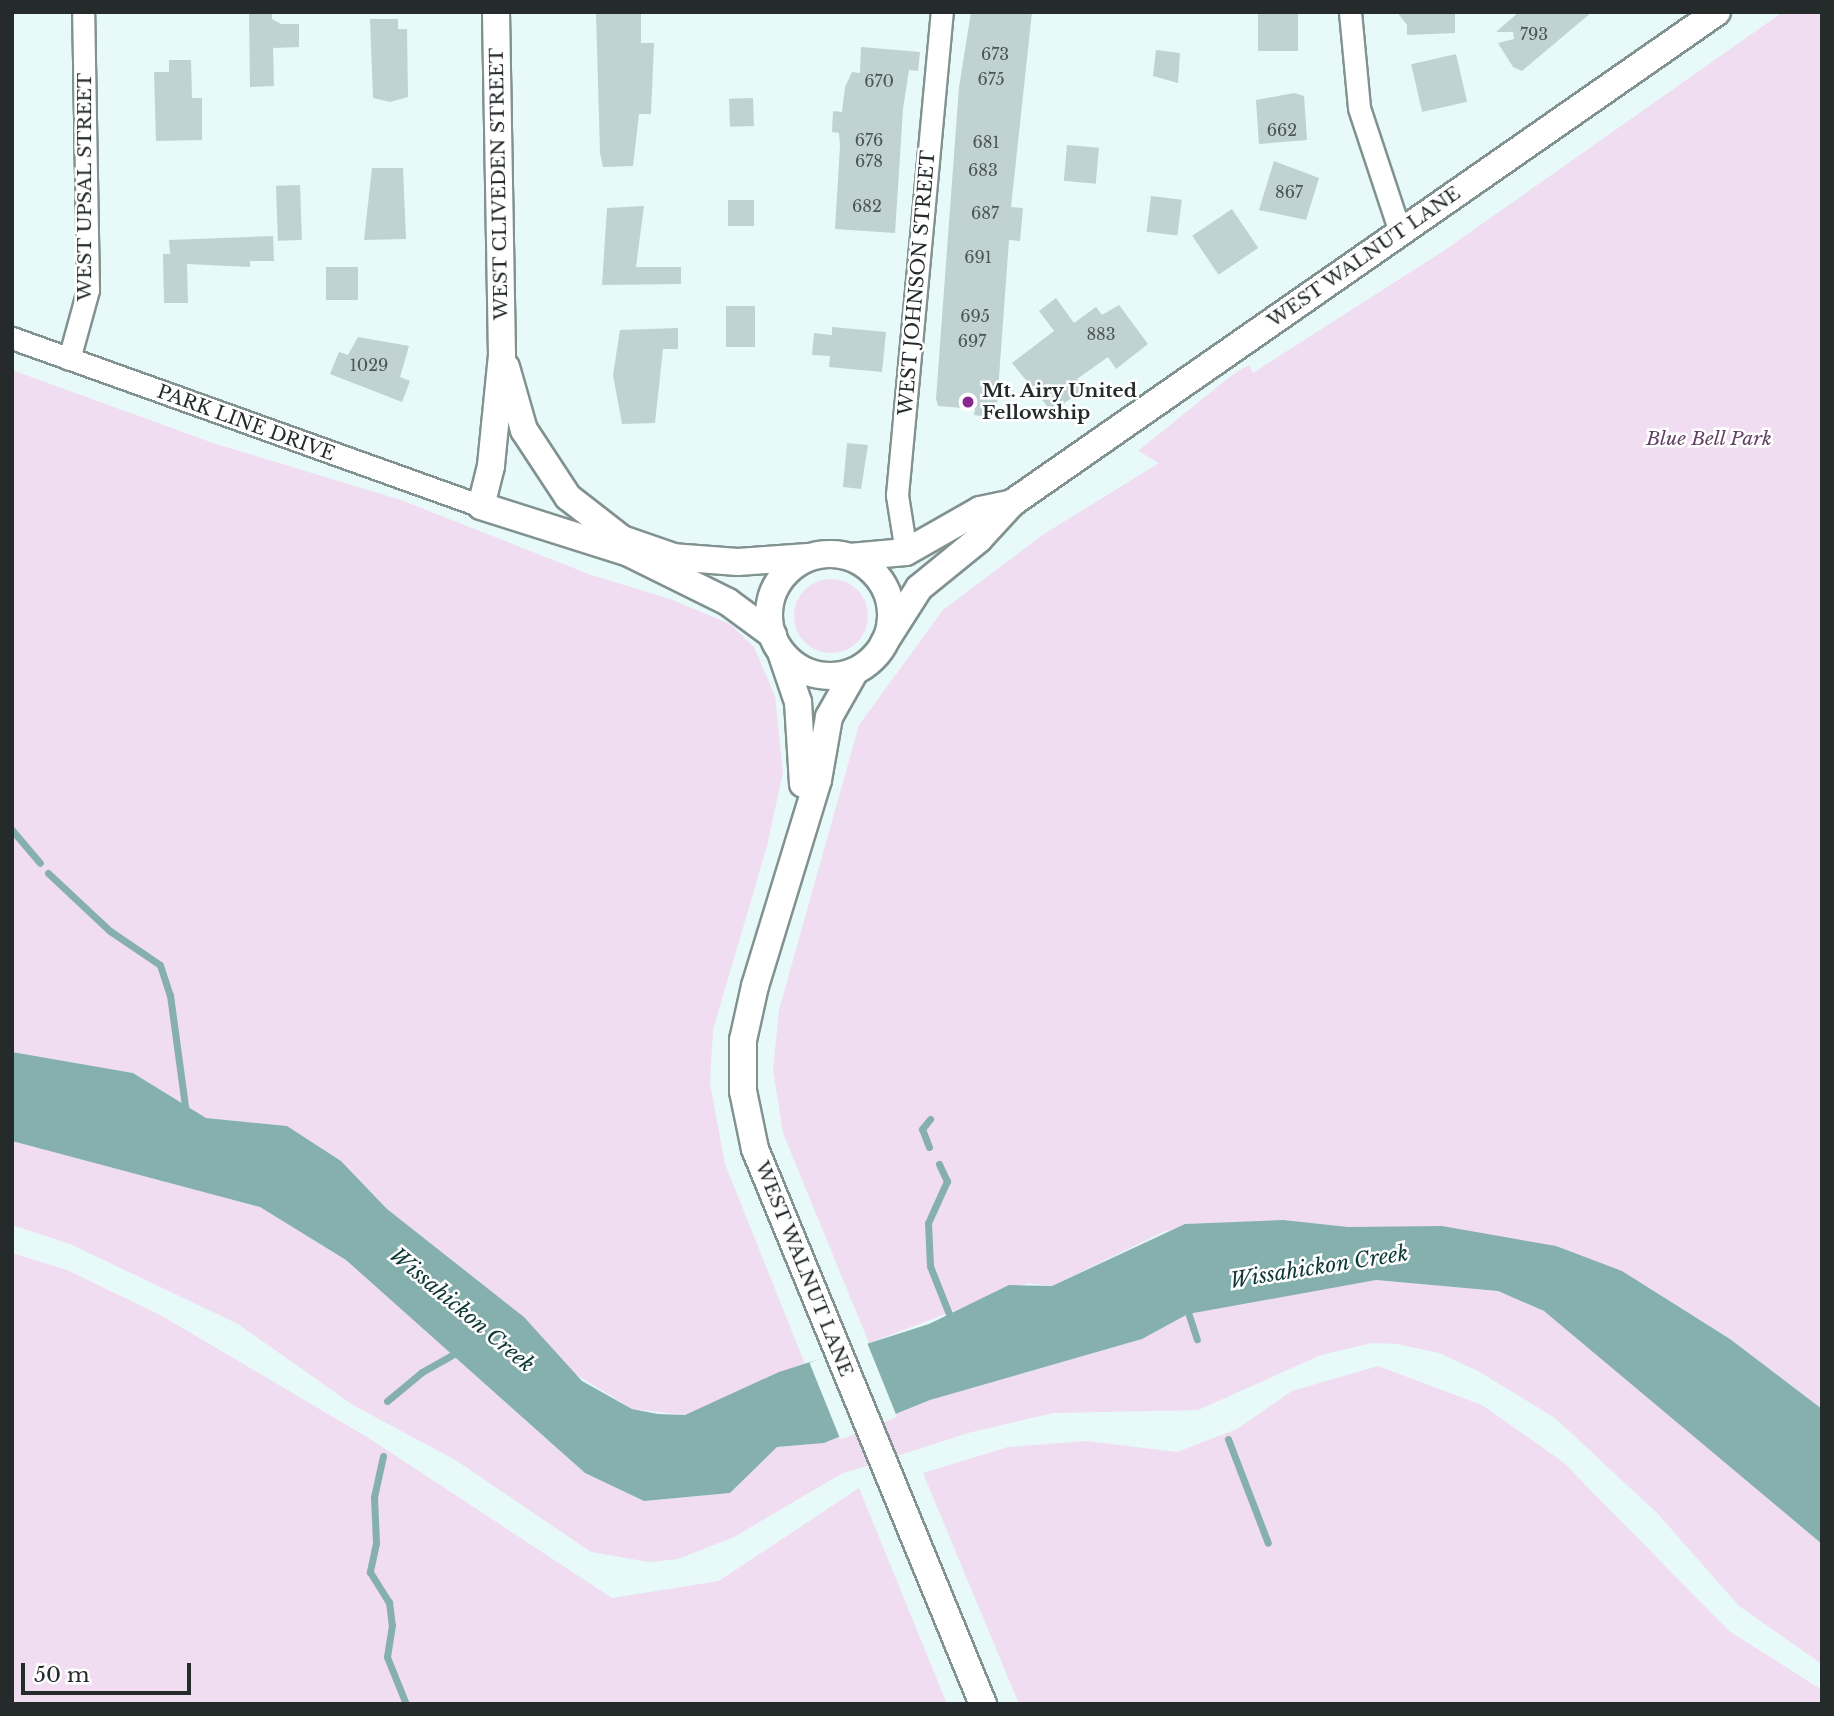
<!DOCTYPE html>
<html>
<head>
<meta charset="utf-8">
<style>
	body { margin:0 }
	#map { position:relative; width:1834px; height:1716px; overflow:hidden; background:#e7f9f8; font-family:"Libre Baskerville",serif }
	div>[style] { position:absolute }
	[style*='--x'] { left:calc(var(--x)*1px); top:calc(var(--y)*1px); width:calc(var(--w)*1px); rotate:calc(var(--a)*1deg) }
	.green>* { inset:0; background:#f1ddf1 }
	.round { border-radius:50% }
	.water>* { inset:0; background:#86b0ae }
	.pier>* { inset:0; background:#e7f9f8; transform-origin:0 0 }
	.stream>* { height:7px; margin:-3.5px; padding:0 3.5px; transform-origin:3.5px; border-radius:3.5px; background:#86b0ae }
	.building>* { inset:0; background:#c0d2d1; transform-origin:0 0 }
	.roads { filter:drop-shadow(2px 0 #819290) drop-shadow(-2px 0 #819290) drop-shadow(0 2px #819290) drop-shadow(0 -2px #819290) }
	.minor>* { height:21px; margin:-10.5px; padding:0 10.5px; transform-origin:10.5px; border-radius:10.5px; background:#fff }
	.tertiary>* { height:26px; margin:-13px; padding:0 13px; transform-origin:13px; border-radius:13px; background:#fff }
	.tertiary>.ring { margin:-13px; padding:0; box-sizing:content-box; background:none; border:26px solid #fff; border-radius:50% }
	.dots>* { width:19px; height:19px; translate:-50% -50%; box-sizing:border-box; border:4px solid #fff; border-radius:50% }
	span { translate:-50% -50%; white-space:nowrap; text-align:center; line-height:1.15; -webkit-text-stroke:5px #fff; paint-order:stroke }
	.number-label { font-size:16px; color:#4c5554 }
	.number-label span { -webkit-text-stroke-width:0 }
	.street-label { font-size:19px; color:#252b2b }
	.poi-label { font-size:19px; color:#252b2b; font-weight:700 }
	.left { translate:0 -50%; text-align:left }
	.park-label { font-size:19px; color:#654066; font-style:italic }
	.water-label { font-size:21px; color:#0e3836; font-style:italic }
	.frame { position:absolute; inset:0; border:14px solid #252b2b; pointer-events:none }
	.scale { position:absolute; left:21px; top:1663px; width:170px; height:32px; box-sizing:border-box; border:4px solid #252b2b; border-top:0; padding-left:9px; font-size:21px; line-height:24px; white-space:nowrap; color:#252b2b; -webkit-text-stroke:5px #fff; paint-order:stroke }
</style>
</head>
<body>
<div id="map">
	<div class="green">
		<i style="clip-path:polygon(1783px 12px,1822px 12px,1822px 1409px,1730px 1339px,1622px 1271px,1283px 1220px,1165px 1231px,1052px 1286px,1028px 1283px,869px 1343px,783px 1133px,773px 1069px,779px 1010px,859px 725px,943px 610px,1044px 534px,1159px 463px,1138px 451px,1236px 372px,1249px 365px,1253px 373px,1445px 250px)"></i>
		<i style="clip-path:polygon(12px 370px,213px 443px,401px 500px,591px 575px,670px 599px,730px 624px,754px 647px,775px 696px,783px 772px,767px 846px,713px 1030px,710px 1083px,725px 1164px,805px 1364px,685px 1415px,632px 1409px,564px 1367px,524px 1317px,387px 1209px,341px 1161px,287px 1126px,206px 1118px,133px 1073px,12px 1052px)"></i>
		<i class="round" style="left:794px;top:579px;width:74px;height:74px"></i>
		<i style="clip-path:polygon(12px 1141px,260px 1207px,346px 1260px,585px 1473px,644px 1501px,730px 1493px,777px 1447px,824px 1443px,930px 1400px,1142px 1339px,1188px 1314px,1220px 1306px,1376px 1280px,1498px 1291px,1544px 1311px,1608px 1361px,1822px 1544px,1822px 1664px,1739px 1606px,1658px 1514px,1555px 1418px,1478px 1371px,1439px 1353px,1397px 1344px,1372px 1343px,1321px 1355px,1198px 1410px,1053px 1413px,968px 1433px,841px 1474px,734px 1537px,678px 1559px,649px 1562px,591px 1552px,457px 1461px,353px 1405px,238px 1324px,70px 1244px,12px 1225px)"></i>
		<i style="clip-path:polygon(12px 1253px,67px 1270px,162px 1316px,367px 1437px,612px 1598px,719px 1581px,859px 1488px,947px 1704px,12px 1704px)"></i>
		<i style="clip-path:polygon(1378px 1366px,1482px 1405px,1563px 1462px,1729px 1631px,1822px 1690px,1822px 1704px,1019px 1704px,923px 1473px,1008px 1447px,1086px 1441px,1177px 1452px,1237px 1429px,1292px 1391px)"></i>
	</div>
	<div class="water">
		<i style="clip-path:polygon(12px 1052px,133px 1073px,206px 1118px,287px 1126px,341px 1161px,387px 1209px,524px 1317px,582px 1381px,632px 1409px,658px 1414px,685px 1415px,779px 1372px,929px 1324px,1009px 1285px,1052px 1286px,1185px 1224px,1283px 1220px,1348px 1227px,1442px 1226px,1556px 1246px,1622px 1271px,1730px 1339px,1822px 1409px,1822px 1544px,1544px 1311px,1498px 1291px,1376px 1280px,1188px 1314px,1142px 1339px,930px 1400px,824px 1443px,777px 1447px,730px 1493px,644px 1501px,585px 1473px,346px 1260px,260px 1207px,12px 1141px)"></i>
	</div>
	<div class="pier">
		<i style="left:866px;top:1340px;width:83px;height:61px;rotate:68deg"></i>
	</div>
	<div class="stream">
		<i style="--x:12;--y:830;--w:43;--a:49.7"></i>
		<i style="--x:48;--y:873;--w:85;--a:43.1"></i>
		<i style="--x:110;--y:931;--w:60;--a:34.2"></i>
		<i style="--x:160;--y:965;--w:32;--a:72"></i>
		<i style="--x:170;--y:995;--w:120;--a:82.3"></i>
		<i style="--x:929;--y:1147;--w:19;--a:-111"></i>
		<i style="--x:922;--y:1129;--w:13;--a:-51"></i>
		<i style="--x:939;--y:1164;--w:19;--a:65"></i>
		<i style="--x:947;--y:1181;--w:46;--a:114.3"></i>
		<i style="--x:928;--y:1223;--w:43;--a:87.3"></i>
		<i style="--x:930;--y:1266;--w:62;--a:68.4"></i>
		<i style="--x:1186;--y:1306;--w:35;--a:72"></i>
		<i style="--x:387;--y:1401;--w:45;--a:-39.6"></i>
		<i style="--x:422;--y:1372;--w:45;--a:-29.4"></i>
		<i style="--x:1228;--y:1439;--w:111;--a:69"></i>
		<i style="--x:383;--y:1456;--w:42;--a:102.4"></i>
		<i style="--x:374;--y:1497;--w:46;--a:87.5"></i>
		<i style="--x:376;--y:1543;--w:30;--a:102"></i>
		<i style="--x:370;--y:1572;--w:36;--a:58"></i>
		<i style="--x:389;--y:1602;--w:23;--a:83"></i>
		<i style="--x:392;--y:1625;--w:32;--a:99"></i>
		<i style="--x:387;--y:1657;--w:51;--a:68"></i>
	</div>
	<div class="building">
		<i style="clip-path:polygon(249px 12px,272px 12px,272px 19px,281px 24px,299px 24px,299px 47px,273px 48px,274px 86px,250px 87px)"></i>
		<i style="clip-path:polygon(596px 12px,641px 12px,641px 43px,654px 43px,651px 114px,639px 114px,633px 166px,603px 167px,600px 153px)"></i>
		<i style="clip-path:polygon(971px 12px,1032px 12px,1011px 207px,1023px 208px,1020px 241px,1009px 240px,996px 418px,974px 415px,975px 409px,938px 406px,936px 399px,959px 87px)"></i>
		<i style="left:1258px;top:12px;width:40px;height:39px"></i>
		<i style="clip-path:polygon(1397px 12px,1455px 12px,1455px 33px,1407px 35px,1407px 25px)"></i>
		<i style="clip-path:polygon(1519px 12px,1592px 12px,1522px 71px,1513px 67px,1498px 43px,1514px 39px,1513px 32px,1496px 32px)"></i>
		<i style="clip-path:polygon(370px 19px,398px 19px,398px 29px,407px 29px,408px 97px,390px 102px,373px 98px)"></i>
		<i style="clip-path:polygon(861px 47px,920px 52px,918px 71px,909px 70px,903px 109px,895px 233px,835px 229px,840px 146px,839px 133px,832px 132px,833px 111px,842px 112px,845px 87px,852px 72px,860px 73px)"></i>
		<i style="clip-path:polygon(1156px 50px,1180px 53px,1178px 83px,1153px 76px)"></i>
		<i style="left:1456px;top:54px;width:49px;height:46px;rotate:77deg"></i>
		<i style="clip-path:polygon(169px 60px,191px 60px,192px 98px,202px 98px,202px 140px,156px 141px,154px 72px,169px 72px)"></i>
		<i style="clip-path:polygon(1294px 93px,1304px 96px,1307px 140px,1259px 144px,1256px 100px)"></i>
		<i style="left:753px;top:98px;width:28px;height:24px;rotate:88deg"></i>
		<i style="left:1067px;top:145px;width:32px;height:36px;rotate:5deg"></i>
		<i style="clip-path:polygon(1274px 161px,1319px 178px,1306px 220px,1259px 210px)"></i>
		<i style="clip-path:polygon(372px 168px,403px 168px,406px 239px,364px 240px)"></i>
		<i style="left:300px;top:185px;width:55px;height:24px;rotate:88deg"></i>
		<i style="left:1151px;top:196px;width:31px;height:36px;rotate:7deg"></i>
		<i style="left:728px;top:200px;width:26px;height:26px"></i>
		<i style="clip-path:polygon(644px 206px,636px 267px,681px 267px,681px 284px,602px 285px,607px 208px)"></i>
		<i style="left:1232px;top:209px;width:47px;height:48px;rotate:56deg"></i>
		<i style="clip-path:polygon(273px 236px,274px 261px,250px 261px,250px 267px,187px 264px,188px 303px,164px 303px,163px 254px,170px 254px,169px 240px)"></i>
		<i style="left:358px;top:267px;width:33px;height:32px;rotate:90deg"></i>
		<i style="clip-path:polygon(1056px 298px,1074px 323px,1096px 307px,1102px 315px,1119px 305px,1148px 344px,1116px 369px,1108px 357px,1077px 379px,1084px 389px,1052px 412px,1012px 363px,1054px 331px,1039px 311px)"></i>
		<i style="left:726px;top:306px;width:29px;height:41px"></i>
		<i style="clip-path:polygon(832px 327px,886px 332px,882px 372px,829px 367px,830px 356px,812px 355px,814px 333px,832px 335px)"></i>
		<i style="clip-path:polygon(678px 328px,678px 349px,663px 349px,655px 423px,622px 424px,613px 375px,620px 330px)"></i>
		<i style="clip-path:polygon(358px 337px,409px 346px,400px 377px,410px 381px,402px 402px,330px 374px,339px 352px,348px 355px)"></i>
		<i style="clip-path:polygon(847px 443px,868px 445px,861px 489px,843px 487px)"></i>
	</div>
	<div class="roads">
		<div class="minor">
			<i style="--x:1350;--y:12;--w:96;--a:84.6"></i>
			<i style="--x:1359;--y:108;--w:131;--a:71.7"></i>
			<i style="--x:12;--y:338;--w:498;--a:19.7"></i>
			<i style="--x:69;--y:359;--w:72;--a:-74.6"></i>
			<i style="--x:88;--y:290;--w:278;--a:-91"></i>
			<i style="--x:906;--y:552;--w:58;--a:-99"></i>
			<i style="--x:897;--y:495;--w:485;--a:-84.7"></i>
		</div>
		<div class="tertiary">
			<i style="--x:496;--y:12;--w:343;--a:89"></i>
			<i style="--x:502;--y:355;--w:112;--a:95.7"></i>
			<i style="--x:491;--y:466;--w:41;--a:104"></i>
			<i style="--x:481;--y:506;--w:155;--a:17.6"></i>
			<i style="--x:629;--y:553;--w:110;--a:26.3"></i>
			<i style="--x:728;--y:602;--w:56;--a:36.3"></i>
			<i style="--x:506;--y:367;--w:66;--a:74.1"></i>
			<i style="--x:524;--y:430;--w:80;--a:56.7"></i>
			<i style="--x:568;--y:497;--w:68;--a:37.9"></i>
			<i style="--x:622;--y:539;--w:55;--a:19.1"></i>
			<i class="ring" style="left:769px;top:554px;width:96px;height:96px"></i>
			<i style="--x:658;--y:556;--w:80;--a:4.3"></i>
			<i style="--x:738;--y:562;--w:70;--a:-4.1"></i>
			<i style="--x:850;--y:557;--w:56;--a:-5.1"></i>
			<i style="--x:906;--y:552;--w:85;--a:-29.6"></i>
			<i style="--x:980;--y:510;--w:33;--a:-12"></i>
			<i style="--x:884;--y:643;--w:65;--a:-57.5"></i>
			<i style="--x:919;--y:588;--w:77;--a:-39.2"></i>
			<i style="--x:979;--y:539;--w:49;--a:-47.5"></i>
			<i style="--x:1012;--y:503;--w:859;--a:-34.86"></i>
			<i style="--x:782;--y:655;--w:50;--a:71.2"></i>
			<i style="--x:798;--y:702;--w:82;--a:86.5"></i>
			<i style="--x:855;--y:671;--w:53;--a:119.5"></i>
			<i style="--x:829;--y:717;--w:64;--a:99.9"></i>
			<i style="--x:818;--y:780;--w:215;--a:107"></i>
			<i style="--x:755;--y:986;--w:55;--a:102.5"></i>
			<i style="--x:743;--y:1040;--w:51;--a:90"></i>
			<i style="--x:743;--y:1091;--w:59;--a:78.3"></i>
			<i style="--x:755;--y:1149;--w:600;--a:67.67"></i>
		</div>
	</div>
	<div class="dots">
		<i style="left:968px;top:402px;background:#8a278f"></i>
	</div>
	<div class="number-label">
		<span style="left:1534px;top:34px">793</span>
		<span style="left:995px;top:54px">673</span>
		<span style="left:991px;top:79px">675</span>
		<span style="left:879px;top:81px">670</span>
		<span style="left:1282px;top:130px">662</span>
		<span style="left:869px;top:140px">676</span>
		<span style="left:986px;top:142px">681</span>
		<span style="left:869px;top:161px">678</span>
		<span style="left:983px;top:170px">683</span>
		<span style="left:1289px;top:192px">867</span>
		<span style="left:867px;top:206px">682</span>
		<span style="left:985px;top:213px">687</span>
		<span style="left:978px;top:257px">691</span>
		<span style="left:975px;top:316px">695</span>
		<span style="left:1101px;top:334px">883</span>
		<span style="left:972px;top:341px">697</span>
		<span style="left:369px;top:365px">1029</span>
	</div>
	<div class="street-label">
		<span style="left:499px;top:184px;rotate:-91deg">WEST CLIVEDEN STREET</span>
		<span style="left:85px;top:187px;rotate:-90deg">WEST UPSAL STREET</span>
		<span style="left:1364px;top:257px;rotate:-35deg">WEST WALNUT LANE</span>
		<span style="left:917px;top:283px;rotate:-85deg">WEST JOHNSON STREET</span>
		<span style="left:246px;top:423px;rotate:20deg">PARK LINE DRIVE</span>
		<span style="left:804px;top:1269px;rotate:68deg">WEST WALNUT LANE</span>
	</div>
	<div class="poi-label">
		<span class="left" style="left:982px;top:402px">Mt. Airy United<br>Fellowship</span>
	</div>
	<div class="park-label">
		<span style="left:1709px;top:439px">Blue Bell Park</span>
	</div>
	<div class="water-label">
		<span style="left:1319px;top:1267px;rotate:-9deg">Wissahickon Creek</span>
		<span style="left:462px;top:1310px;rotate:40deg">Wissahickon Creek</span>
	</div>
	<div class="frame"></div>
	<div class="scale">50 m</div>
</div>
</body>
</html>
